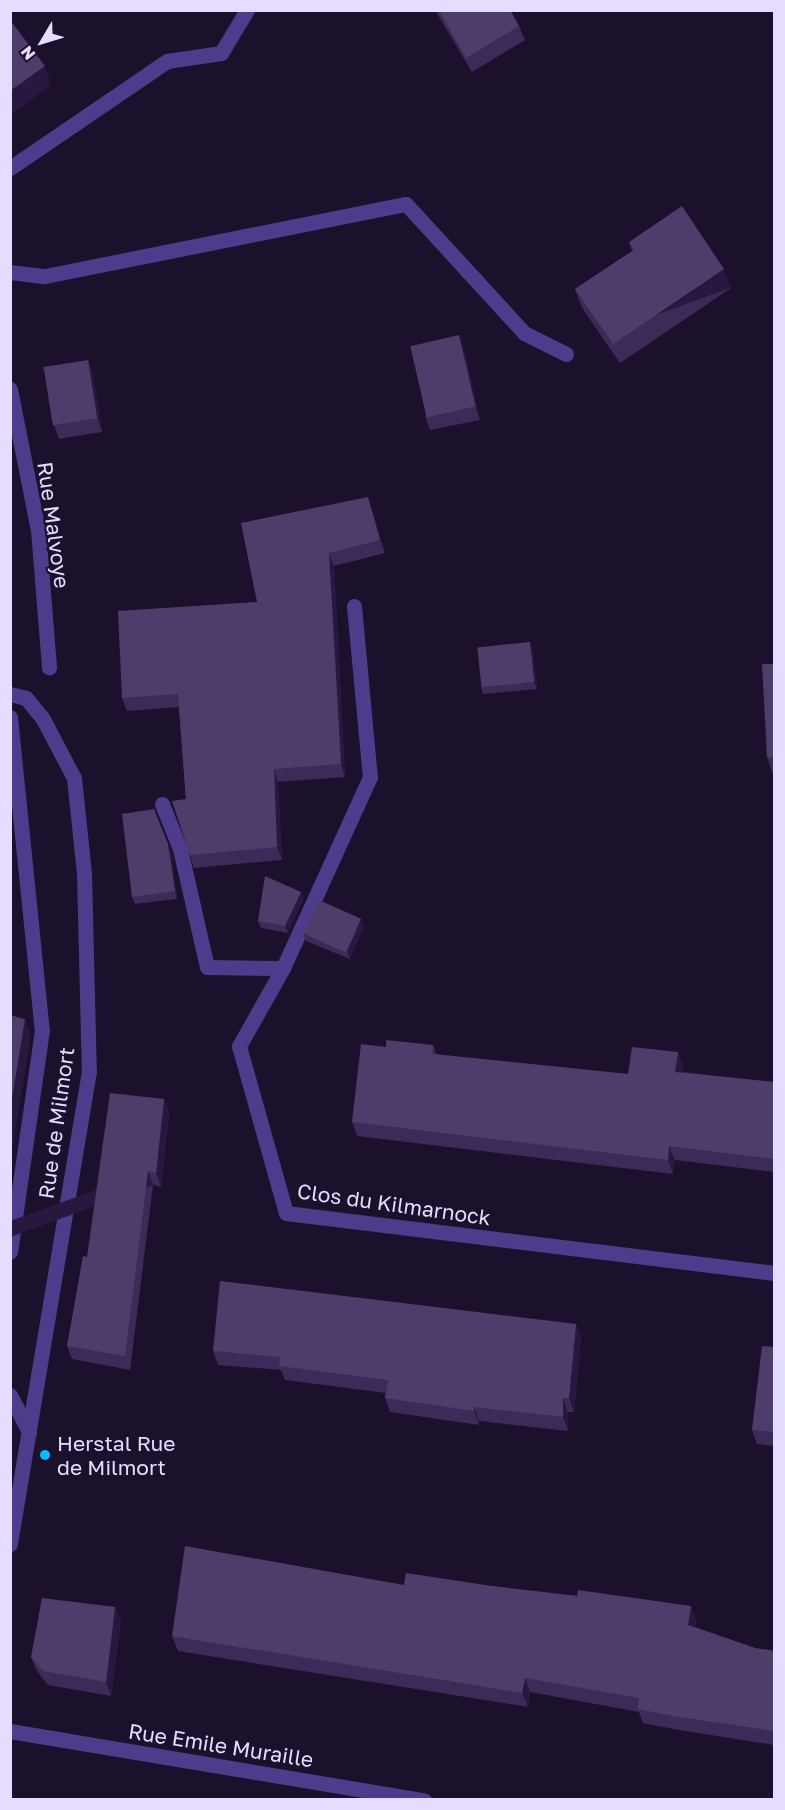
<!DOCTYPE html>
<html>
<head>
<meta charset="utf-8">
<style>
	body { margin:0 }
	#map { position:relative; width:785px; height:1810px; overflow:hidden; background:#1b112c; font-family:"Golos Text",sans-serif }
	div>[style] { position:absolute }
	[style*='--x'] { left:calc(var(--x)*1px); top:calc(var(--y)*1px); width:calc(var(--w)*1px); rotate:calc(var(--a)*1deg) }
	.minor>* { height:15px; margin:-7.5px; padding:0 7.5px; transform-origin:7.5px; border-radius:7.5px; background:#4d3c8b }
	.wall>* { inset:0; background:#3c2a59 }
	.shaded-wall>* { inset:0; background:#271840; transform-origin:0 0 }
	.building>* { inset:0; background:#4e3d6b; transform-origin:0 0 }
	.dots>* { width:16px; height:16px; translate:-50% -50%; box-sizing:border-box; border:3px solid #1b112c; border-radius:50% }
	span { translate:-50% -50%; white-space:nowrap; text-align:center; line-height:1.15; -webkit-text-stroke:4.5px #1b112c; paint-order:stroke }
	.street-label { font-size:21px; color:#e6dcff }
	.poi-label { font-size:21px; color:#e6dcff }
	.left { translate:0 -50%; text-align:left }
	.frame { position:absolute; inset:0; border:12px solid #e6dcff; pointer-events:none }
	.north { position:absolute; left:12px; top:12px; width:60px; height:60px; -webkit-text-stroke:4px #1b112c; paint-order:stroke; rotate:232deg; font-size:16px; font-weight:700; line-height:24px; text-align:center; color:#e6dcff }
	.north::after { content:''; display:block; margin:auto; width:21px; height:27px; background:#e6dcff; clip-path:polygon(50% 0,100% 100%,50% 72%,0 100%) }
</style>
</head>
<body>
<div id="map">
	<div class="minor">
		<i style="--x:10;--y:168;--w:190;--a:-34.3"></i>
		<i style="--x:167;--y:61;--w:55;--a:-8.4"></i>
		<i style="--x:221;--y:53;--w:50;--a:-58.8"></i>
		<i style="--x:10;--y:272;--w:35;--a:7"></i>
		<i style="--x:45;--y:276;--w:368;--a:-11.3"></i>
		<i style="--x:406;--y:204;--w:175;--a:47.5"></i>
		<i style="--x:524;--y:333;--w:47;--a:26.6"></i>
		<i style="--x:10;--y:389;--w:144;--a:78.8"></i>
		<i style="--x:38;--y:530;--w:138;--a:85.4"></i>
		<i style="--x:354;--y:606;--w:172;--a:84.7"></i>
		<i style="--x:370;--y:777;--w:210;--a:114.5"></i>
		<i style="--x:283;--y:968;--w:90;--a:119.4"></i>
		<i style="--x:239;--y:1046;--w:173;--a:74.3"></i>
		<i style="--x:286;--y:1213;--w:492;--a:7"></i>
		<i style="--x:10;--y:694;--w:16;--a:14"></i>
		<i style="--x:26;--y:698;--w:27;--a:51"></i>
		<i style="--x:43;--y:719;--w:67;--a:62.3"></i>
		<i style="--x:74;--y:778;--w:96;--a:84"></i>
		<i style="--x:84;--y:873;--w:198;--a:88.6"></i>
		<i style="--x:89;--y:1071;--w:480;--a:99.5"></i>
		<i style="--x:10;--y:717;--w:315;--a:84.2"></i>
		<i style="--x:42;--y:1030;--w:224;--a:98.2"></i>
		<i style="--x:162;--y:804;--w:48;--a:68.2"></i>
		<i style="--x:180;--y:849;--w:121;--a:77.1"></i>
		<i style="--x:207;--y:967;--w:76;--a:0.8"></i>
		<i style="--x:10;--y:1395;--w:42;--a:62.8"></i>
		<i style="--x:10;--y:1731;--w:420;--a:9.5"></i>
	</div>
	<div class="wall">
		<i style="clip-path:polygon(435px 10px,510px 10px,519px 26px,525px 40px,472px 72px)"></i>
		<i style="clip-path:polygon(629px 242px,731px 288px,620px 363px,582px 308px,575px 289px,632px 251px)"></i>
		<i style="clip-path:polygon(464px 349px,480px 420px,430px 430px,425px 416px)"></i>
		<i style="clip-path:polygon(88px 360px,93px 374px,102px 432px,59px 439px,54px 425px)"></i>
		<i style="clip-path:polygon(372px 510px,385px 553px,334px 566px,345px 777px,278px 782px,282px 860px,194px 868px,190px 855px,179px 707px,127px 711px,122px 698px,257px 602px)"></i>
		<i style="clip-path:polygon(533px 650px,537px 689px,483px 694px,481px 687px)"></i>
		<i style="clip-path:polygon(774px 664px,774px 778px,767px 757px)"></i>
		<i style="clip-path:polygon(171px 852px,177px 899px,135px 904px,132px 897px)"></i>
		<i style="clip-path:polygon(301px 892px,303px 900px,288px 933px,261px 928px,258px 921px)"></i>
		<i style="clip-path:polygon(364px 926px,350px 959px,306px 941px,303px 933px)"></i>
		<i style="clip-path:polygon(433px 1045px,436px 1054px,628px 1074px,678px 1052px,683px 1066px,682px 1072px,774px 1082px,774px 1172px,675px 1160px,673px 1174px,357px 1136px,352px 1122px,386px 1047px)"></i>
		<i style="clip-path:polygon(164px 1099px,169px 1113px,161px 1187px,153px 1185px,130px 1370px,72px 1359px,67px 1346px)"></i>
		<i style="clip-path:polygon(576px 1324px,581px 1338px,574px 1412px,568px 1412px,568px 1431px,479px 1421px,479px 1425px,390px 1412px,385px 1398px,386px 1393px,285px 1380px,281px 1370px,218px 1365px,213px 1351px)"></i>
		<i style="clip-path:polygon(774px 1347px,774px 1446px,757px 1444px,752px 1430px)"></i>
		<i style="clip-path:polygon(404px 1585px,492px 1586px,577px 1596px,691px 1606px,696px 1621px,695px 1627px,755px 1648px,774px 1651px,774px 1745px,679px 1730px,643px 1723px,639px 1712px,530px 1692px,528px 1707px,178px 1651px,172px 1636px)"></i>
		<i style="clip-path:polygon(115px 1607px,121px 1621px,111px 1696px,48px 1685px,37px 1671px,31px 1657px)"></i>
	</div>
	<div class="shaded-wall">
		<i style="clip-path:polygon(45px 66px,51px 85px,10px 115px,10px 91px)"></i>
		<i style="left:724px;top:269px;width:20px;height:134px;rotate:70deg"></i>
		<i style="clip-path:polygon(459px 335px,464px 349px,480px 420px,475px 406px)"></i>
		<i style="clip-path:polygon(88px 360px,93px 374px,102px 432px,97px 418px)"></i>
		<i style="clip-path:polygon(368px 497px,372px 510px,385px 553px,380px 540px)"></i>
		<i style="clip-path:polygon(329px 553px,334px 566px,345px 777px,341px 764px)"></i>
		<i style="clip-path:polygon(530px 642px,533px 650px,537px 689px,534px 682px)"></i>
		<i style="clip-path:polygon(274px 769px,278px 782px,282px 860px,277px 847px)"></i>
		<i style="clip-path:polygon(168px 844px,171px 852px,177px 899px,175px 891px)"></i>
		<i style="clip-path:polygon(301px 892px,303px 900px,288px 933px,285px 926px)"></i>
		<i style="clip-path:polygon(361px 919px,364px 926px,350px 959px,347px 952px)"></i>
		<i style="clip-path:polygon(25px 1019px,31px 1035px,10px 1163px,10px 1111px)"></i>
		<i style="clip-path:polygon(678px 1052px,683px 1066px,680px 1086px,675px 1072px)"></i>
		<i style="clip-path:polygon(164px 1099px,169px 1113px,161px 1187px,156px 1173px)"></i>
		<i style="clip-path:polygon(669px 1146px,675px 1160px,673px 1174px,668px 1160px)"></i>
		<i style="left:148px;top:1171px;width:15px;height:186px;rotate:70deg"></i>
		<i style="clip-path:polygon(576px 1324px,581px 1338px,574px 1412px,569px 1398px)"></i>
		<i style="clip-path:polygon(563px 1398px,568px 1412px,568px 1431px,563px 1417px)"></i>
		<i style="clip-path:polygon(474px 1407px,479px 1421px,479px 1425px,474px 1411px)"></i>
		<i style="clip-path:polygon(691px 1606px,696px 1621px,693px 1639px,688px 1625px)"></i>
		<i style="clip-path:polygon(115px 1607px,121px 1621px,111px 1696px,106px 1682px)"></i>
		<i style="clip-path:polygon(525px 1678px,530px 1692px,528px 1707px,522px 1693px)"></i>
	</div>
	<div class="building">
		<i style="clip-path:polygon(439px 10px,510px 10px,519px 26px,466px 58px)"></i>
		<i style="clip-path:polygon(10px 20px,45px 66px,10px 91px)"></i>
		<i style="clip-path:polygon(682px 206px,724px 269px,613px 344px,575px 289px,634px 250px,629px 242px)"></i>
		<i style="left:459px;top:335px;width:73px;height:50px;rotate:77deg"></i>
		<i style="left:88px;top:360px;width:59px;height:45px;rotate:81deg"></i>
		<i style="clip-path:polygon(368px 497px,380px 540px,329px 553px,341px 764px,274px 769px,277px 847px,190px 855px,172px 801px,186px 799px,178px 694px,122px 698px,118px 611px,257px 602px,241px 523px)"></i>
		<i style="left:530px;top:642px;width:40px;height:53px;rotate:84deg"></i>
		<i style="clip-path:polygon(762px 664px,774px 664px,774px 757px,767px 757px)"></i>
		<i style="clip-path:polygon(154px 809px,168px 844px,175px 891px,132px 897px,122px 814px)"></i>
		<i style="clip-path:polygon(265px 876px,301px 892px,285px 926px,258px 921px)"></i>
		<i style="left:319px;top:900px;width:46px;height:37px;rotate:24deg"></i>
		<i style="clip-path:polygon(10px 1015px,25px 1019px,10px 1111px)"></i>
		<i style="clip-path:polygon(386px 1040px,433px 1045px,432px 1054px,628px 1074px,632px 1047px,678px 1052px,675px 1072px,774px 1082px,774px 1159px,669px 1146px,668px 1160px,352px 1122px,361px 1044px,386px 1047px)"></i>
		<i style="clip-path:polygon(110px 1093px,164px 1099px,156px 1173px,148px 1171px,125px 1356px,67px 1346px,83px 1256px,87px 1257px)"></i>
		<i style="clip-path:polygon(220px 1281px,576px 1324px,569px 1398px,563px 1398px,563px 1417px,474px 1407px,474px 1411px,385px 1398px,388px 1380px,279px 1366px,280px 1357px,213px 1351px)"></i>
		<i style="clip-path:polygon(762px 1346px,774px 1347px,774px 1432px,752px 1430px)"></i>
		<i style="clip-path:polygon(185px 1546px,404px 1585px,406px 1573px,492px 1586px,577px 1596px,578px 1590px,691px 1606px,688px 1625px,755px 1648px,774px 1651px,774px 1731px,673px 1716px,638px 1709px,639px 1698px,525px 1678px,522px 1693px,172px 1636px)"></i>
		<i style="clip-path:polygon(42px 1598px,115px 1607px,106px 1682px,43px 1671px,31px 1657px)"></i>
	</div>
	<div class="dots">
		<i style="left:45px;top:1455px;background:#08baff"></i>
	</div>
	<div class="street-label">
		<span style="left:54px;top:525px;rotate:82deg">Rue Malvoye</span>
		<span style="left:56px;top:1123px;rotate:-82deg">Rue de Milmort</span>
		<span style="left:394px;top:1204px;rotate:8deg">Clos du Kilmarnock</span>
		<span style="left:221px;top:1745px;rotate:9deg">Rue Emile Muraille</span>
	</div>
	<div class="poi-label">
		<span class="left" style="left:57px;top:1455px">Herstal Rue<br>de Milmort</span>
	</div>
	<div class="frame"></div>
	<div class="north">N</div>
</div>
</body>
</html>
